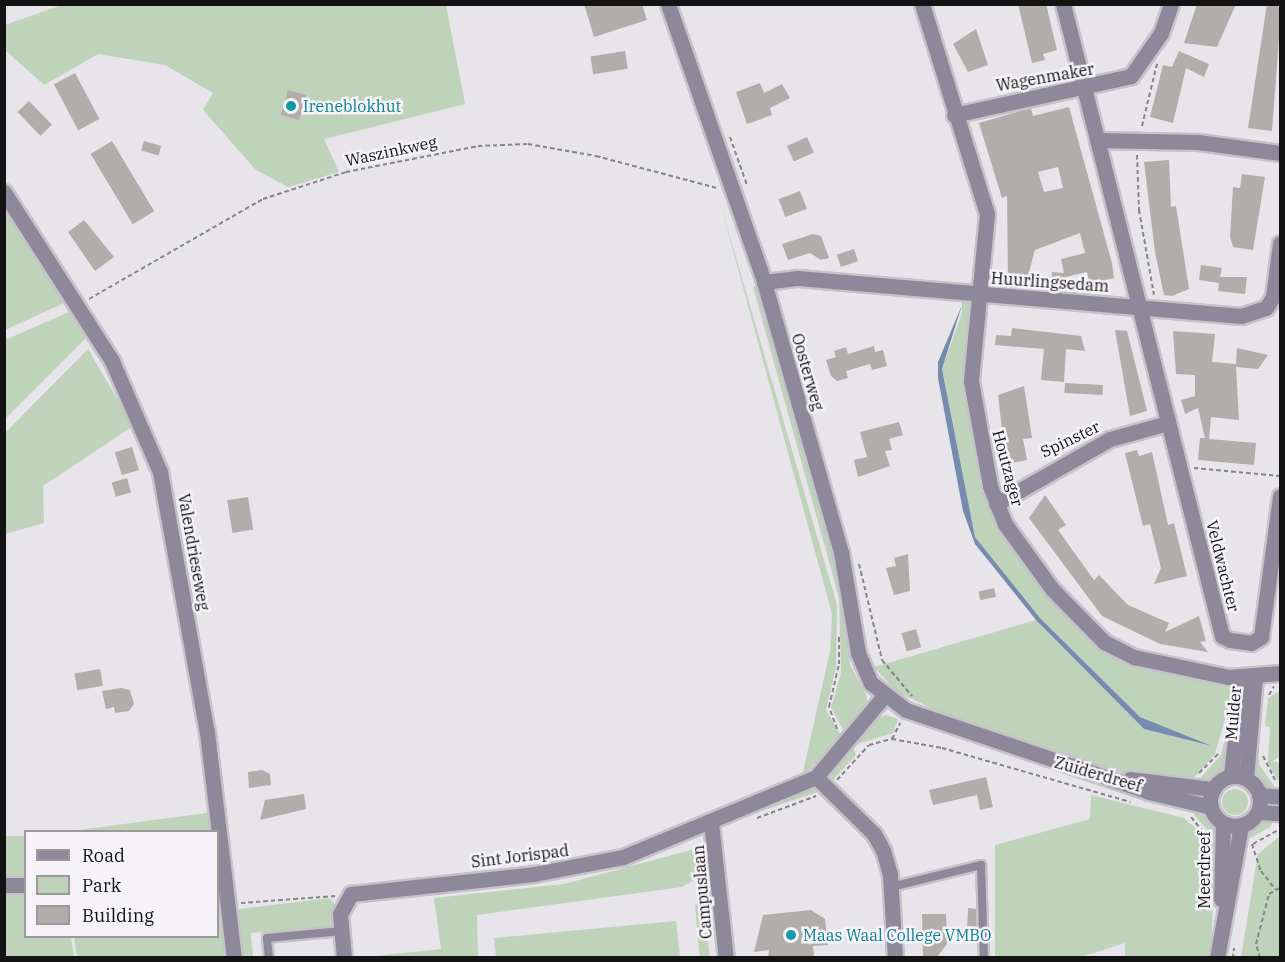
<!DOCTYPE html>
<html>
<head>
<meta charset="utf-8">
<style>
	body { margin:0 }
	#map { position:relative; width:1285px; height:962px; overflow:hidden; background:#e7e5ea; font-family:"IBM Plex Serif",serif }
	div>[style] { position:absolute }
	[style*='--x'] { left:calc(var(--x)*1px); top:calc(var(--y)*1px); width:calc(var(--w)*1px); rotate:calc(var(--a)*1deg) }
	.green>* { inset:0; background:#bfd2ba; transform-origin:0 0 }
	.round { border-radius:50% }
	.water>* { inset:0; background:#768cae }
	.building>* { inset:0; background:#b1adaa; transform-origin:0 0 }
	.path>* { height:2px; margin-top:-1px; transform-origin:0; background:repeating-linear-gradient(90deg,#858488 0 4.5px,transparent 0 7.5px) }
	.roads { filter:drop-shadow(2px 0 #c5c3c8) drop-shadow(-2px 0 #c5c3c8) drop-shadow(0 2px #c5c3c8) drop-shadow(0 -2px #c5c3c8) }
	.service>* { height:8px; margin:-4px; padding:0 4px; transform-origin:4px; border-radius:4px; background:#8d899a }
	.minor>* { height:15px; margin:-7.5px; padding:0 7.5px; transform-origin:7.5px; border-radius:7.5px; background:#8d899a }
	.tertiary>* { height:15px; margin:-7.5px; padding:0 7.5px; transform-origin:7.5px; border-radius:7.5px; background:#8d899a }
	.tertiary>.ring { margin:-7.5px; padding:0; box-sizing:content-box; background:none; border:15px solid #8d899a; border-radius:50% }
	.dots>* { width:16px; height:16px; translate:-50% -50%; box-sizing:border-box; border:3px solid #f5f3f7; border-radius:50% }
	span { translate:-50% -50%; white-space:nowrap; text-align:center; line-height:1.15; -webkit-text-stroke:5px #f5f3f7; paint-order:stroke }
	.street-label { font-size:16px; color:#131314 }
	.culture-label { font-size:16px; color:#0d838f }
	.left { translate:0 -50%; text-align:left }
	.frame { position:absolute; inset:0; border:6px solid #131314; pointer-events:none }
	.legend { position:absolute; left:24px; top:830px; width:195px; height:108px; box-sizing:border-box; background:#f5f3f7; border:2px solid #9b999c; margin:0; padding:8px 10px; list-style:none; font-size:18px; color:#131314 }
	.legend li { display:flex; align-items:center; gap:12px; height:30px }
	.legend b { width:30px; border:2px solid #9b999c }
</style>
</head>
<body>
<div id="map">
	<div class="green">
		<i style="clip-path:polygon(62px 5px,446px 5px,465px 104px,324px 139px,339px 172px,288px 187px,256px 170px,203px 110px,213px 93px,165px 65px,98px 54px,44px 85px,5px 50px,5px 25px)"></i>
		<i style="clip-path:polygon(719px 199px,837px 605px,836px 667px,826px 710px,842px 737px,802px 776px,830px 651px,832px 614px)"></i>
		<i style="clip-path:polygon(5px 212px,64px 303px,5px 330px,4px 330px)"></i>
		<i style="clip-path:polygon(758px 285px,844px 590px,850px 665px,867px 697px,867px 707px,845px 733px,831px 708px,841px 673px,839px 598px,753px 287px)"></i>
		<i style="clip-path:polygon(962px 296px,972px 301px,984px 479px,1039px 583px,1086px 635px,1227px 684px,1233px 691px,1215px 754px,1191px 781px,1116px 771px,944px 714px,897px 692px,874px 667px,1036px 620px,1144px 729px,1212px 746px,1140px 717px,1040px 618px,975px 537px,942px 369px,962px 313px)"></i>
		<i style="clip-path:polygon(69px 312px,86px 338px,5px 419px,5px 340px)"></i>
		<i style="clip-path:polygon(88px 349px,133px 426px,43px 486px,44px 523px,5px 534px,5px 433px)"></i>
		<i style="clip-path:polygon(1280px 691px,1280px 756px,1273px 761px,1280px 763px,1280px 783px,1268px 764px,1270px 727px,1265px 726px,1268px 698px)"></i>
		<i style="clip-path:polygon(1230px 713px,1225px 768px,1212px 780px,1197px 782px,1221px 755px)"></i>
		<i style="clip-path:polygon(886px 715px,898px 719px,893px 733px,857px 744px,874px 720px)"></i>
		<i style="clip-path:polygon(1257px 723px,1259px 764px,1276px 789px,1264px 787px,1253px 770px)"></i>
		<i style="clip-path:polygon(853px 747px,856px 755px,830px 783px,826px 775px)"></i>
		<i style="clip-path:polygon(808px 788px,818px 792px,743px 817px,743px 815px)"></i>
		<i class="round" style="left:1222px;top:789px;width:26px;height:26px"></i>
		<i style="clip-path:polygon(1091px 795px,1184px 818px,1217px 847px,1210px 957px,1125px 957px,1125px 943px,1081px 957px,995px 958px,995px 845px,1090px 819px)"></i>
		<i style="clip-path:polygon(1199px 808px,1215px 828px,1215px 838px,1195px 816px,1193px 810px)"></i>
		<i style="clip-path:polygon(214px 812px,216px 832px,64px 832px)"></i>
		<i style="clip-path:polygon(1275px 818px,1270px 827px,1243px 842px,1261px 821px)"></i>
		<i style="left:25px;top:836px;width:47px;height:20px;rotate:90deg"></i>
		<i style="clip-path:polygon(1280px 836px,1280px 957px,1241px 957px,1258px 854px)"></i>
		<i style="clip-path:polygon(706px 846px,699px 877px,682px 887px,477px 915px,478px 957px,365px 957px,441px 949px,434px 898px,564px 884px)"></i>
		<i style="clip-path:polygon(5px 893px,25px 894px,26px 936px,71px 937px,74px 957px,5px 957px)"></i>
		<i style="clip-path:polygon(329px 898px,335px 904px,332px 927px,251px 933px,253px 957px,239px 957px,239px 909px)"></i>
		<i style="left:705px;top:904px;width:53px;height:10px;rotate:85deg"></i>
		<i style="clip-path:polygon(218px 910px,222px 912px,230px 957px,77px 957px,74px 937px,218px 936px)"></i>
		<i style="clip-path:polygon(676px 921px,680px 957px,496px 957px,494px 938px)"></i>
	</div>
	<div class="water">
		<i style="clip-path:polygon(962px 305px,942px 369px,975px 537px,1040px 618px,1140px 717px,1212px 746px,1144px 729px,1036px 620px,975px 544px,963px 511px,938px 378px,938px 362px)"></i>
	</div>
	<div class="building">
		<i style="clip-path:polygon(584px 4px,642px 4px,647px 20px,594px 37px)"></i>
		<i style="clip-path:polygon(1018px 4px,1046px 4px,1057px 50px,1043px 54px,1045px 60px,1032px 63px)"></i>
		<i style="clip-path:polygon(1197px 4px,1236px 4px,1217px 47px,1184px 43px)"></i>
		<i style="clip-path:polygon(1267px 4px,1277px 4px,1281px 12px,1272px 131px,1248px 128px)"></i>
		<i style="clip-path:polygon(976px 29px,988px 65px,968px 72px,953px 44px)"></i>
		<i style="left:625px;top:51px;width:18px;height:35px;rotate:81deg"></i>
		<i style="clip-path:polygon(1179px 51px,1209px 64px,1204px 77px,1186px 68px,1173px 123px,1150px 117px,1163px 65px,1172px 67px)"></i>
		<i style="left:75px;top:73px;width:52px;height:24px;rotate:62deg"></i>
		<i style="clip-path:polygon(760px 83px,764px 93px,782px 84px,790px 98px,770px 108px,772px 115px,747px 124px,736px 92px)"></i>
		<i style="left:288px;top:90px;width:19px;height:26px;rotate:16deg"></i>
		<i style="left:29px;top:101px;width:33px;height:16px;rotate:46deg"></i>
		<i style="clip-path:polygon(evenodd,1069px 107px,1112px 263px,1114px 278px,1105px 280px,1104px 291px,1091px 290px,1087px 272px,1066px 277px,1069px 287px,1051px 285px,1052px 272px,1064px 273px,1061px 259px,1085px 253px,1080px 233px,1035px 250px,1026px 283px,1008px 282px,1007px 196px,1002px 198px,979px 123px,1031px 108px,1033px 116px,1069px 107px,1058px 167px,1063px 188px,1044px 192px,1038px 172px,1058px 167px)"></i>
		<i style="left:807px;top:137px;width:17px;height:22px;rotate:66deg"></i>
		<i style="left:112px;top:141px;width:82px;height:25px;rotate:59deg"></i>
		<i style="left:144px;top:141px;width:18px;height:10px;rotate:16deg"></i>
		<i style="clip-path:polygon(1169px 160px,1171px 207px,1176px 206px,1189px 289px,1172px 296px,1164px 295px,1155px 252px,1144px 162px)"></i>
		<i style="clip-path:polygon(1242px 174px,1265px 177px,1253px 250px,1233px 247px,1230px 237px,1233px 187px,1240px 188px)"></i>
		<i style="left:800px;top:191px;width:19px;height:23px;rotate:69deg"></i>
		<i style="clip-path:polygon(84px 220px,114px 257px,95px 271px,68px 232px)"></i>
		<i style="clip-path:polygon(813px 234px,821px 236px,829px 258px,821px 260px,810px 253px,788px 260px,782px 244px)"></i>
		<i style="left:854px;top:249px;width:13px;height:18px;rotate:72deg"></i>
		<i style="clip-path:polygon(1201px 265px,1222px 268px,1220px 277px,1247px 277px,1245px 294px,1218px 291px,1219px 283px,1199px 280px)"></i>
		<i style="clip-path:polygon(1012px 328px,1081px 336px,1085px 351px,1066px 349px,1064px 382px,1041px 380px,1044px 349px,995px 345px,996px 335px,1011px 336px)"></i>
		<i style="clip-path:polygon(1115px 330px,1127px 331px,1147px 411px,1130px 416px)"></i>
		<i style="clip-path:polygon(1173px 331px,1215px 334px,1212px 362px,1236px 364px,1237px 348px,1268px 355px,1258px 369px,1236px 367px,1239px 420px,1211px 417px,1209px 439px,1256px 443px,1254px 465px,1198px 460px,1200px 438px,1205px 438px,1198px 408px,1185px 414px,1181px 400px,1195px 396px,1195px 375px,1176px 374px)"></i>
		<i style="clip-path:polygon(874px 346px,875px 352px,883px 350px,887px 366px,872px 370px,870px 364px,846px 371px,848px 378px,837px 381px,831px 376px,826px 360px,836px 357px,834px 351px,846px 347px,848px 354px)"></i>
		<i style="left:1065px;top:383px;width:38px;height:10px;rotate:3deg"></i>
		<i style="clip-path:polygon(1024px 386px,1032px 438px,1023px 439px,1027px 460px,1006px 464px,998px 395px)"></i>
		<i style="clip-path:polygon(899px 422px,903px 435px,889px 439px,892px 450px,885px 451px,890px 466px,858px 477px,854px 460px,867px 457px,860px 432px)"></i>
		<i style="left:132px;top:447px;width:24px;height:18px;rotate:73deg"></i>
		<i style="clip-path:polygon(1137px 450px,1139px 456px,1152px 452px,1168px 525px,1174px 523px,1187px 576px,1154px 584px,1161px 568px,1150px 524px,1143px 526px,1125px 453px)"></i>
		<i style="left:127px;top:478px;width:15px;height:16px;rotate:74deg"></i>
		<i style="clip-path:polygon(1045px 495px,1066px 525px,1058px 530px,1094px 580px,1099px 575px,1128px 605px,1169px 623px,1165px 632px,1199px 616px,1206px 641px,1200px 642px,1208px 652px,1160px 644px,1102px 616px,1029px 518px)"></i>
		<i style="left:248px;top:497px;width:33px;height:21px;rotate:81deg"></i>
		<i style="clip-path:polygon(908px 554px,910px 591px,894px 595px,886px 568px,896px 566px,894px 558px)"></i>
		<i style="left:994px;top:588px;width:9px;height:16px;rotate:77deg"></i>
		<i style="left:916px;top:629px;width:19px;height:15px;rotate:74deg"></i>
		<i style="left:100px;top:669px;width:17px;height:26px;rotate:80deg"></i>
		<i style="clip-path:polygon(121px 688px,130px 690px,134px 704px,129px 711px,115px 713px,114px 707px,106px 709px,102px 691px)"></i>
		<i style="clip-path:polygon(262px 770px,270px 774px,271px 785px,249px 788px,248px 772px)"></i>
		<i style="clip-path:polygon(986px 777px,993px 807px,980px 810px,977px 795px,933px 805px,929px 790px)"></i>
		<i style="clip-path:polygon(304px 794px,306px 809px,260px 820px,265px 800px)"></i>
		<i style="clip-path:polygon(968px 908px,976px 909px,977px 930px,967px 933px)"></i>
		<i style="clip-path:polygon(811px 910px,825px 919px,828px 945px,813px 946px,814px 957px,768px 957px,769px 950px,754px 952px,763px 915px)"></i>
		<i style="clip-path:polygon(922px 914px,946px 914px,947px 944px,937px 957px,923px 957px)"></i>
	</div>
	<div class="path">
		<i style="--x:1142;--y:126;--w:64;--a:-76.4"></i>
		<i style="--x:730;--y:137;--w:51;--a:70.5"></i>
		<i style="--x:1137;--y:155;--w:55;--a:87.9"></i>
		<i style="--x:1139;--y:210;--w:86;--a:80"></i>
		<i style="--x:89;--y:299;--w:201;--a:-29.9"></i>
		<i style="--x:263;--y:199;--w:87;--a:-18"></i>
		<i style="--x:346;--y:172;--w:135;--a:-11.1"></i>
		<i style="--x:478;--y:146;--w:50;--a:-2.3"></i>
		<i style="--x:528;--y:144;--w:69;--a:10"></i>
		<i style="--x:596;--y:156;--w:125;--a:14.8"></i>
		<i style="--x:1194;--y:468;--w:86;--a:5.3"></i>
		<i style="--x:859;--y:564;--w:99;--a:76.5"></i>
		<i style="--x:882;--y:660;--w:47;--a:50.2"></i>
		<i style="--x:1269;--y:695;--w:10;--a:-61"></i>
		<i style="--x:837;--y:729;--w:23;--a:-110"></i>
		<i style="--x:829;--y:707;--w:44;--a:-76.9"></i>
		<i style="--x:839;--y:664;--w:30;--a:-90"></i>
		<i style="--x:892;--y:739;--w:18;--a:-63"></i>
		<i style="--x:1263;--y:756;--w:30;--a:63"></i>
		<i style="--x:1199;--y:773;--w:27;--a:-45"></i>
		<i style="--x:837;--y:780;--w:47;--a:-47.6"></i>
		<i style="--x:869;--y:745;--w:24;--a:-15"></i>
		<i style="--x:892;--y:739;--w:51;--a:10.2"></i>
		<i style="--x:942;--y:748;--w:196;--a:16"></i>
		<i style="--x:1191;--y:817;--w:27;--a:51"></i>
		<i style="--x:757;--y:818;--w:63;--a:-20.4"></i>
		<i style="--x:1252;--y:844;--w:28;--a:72"></i>
		<i style="--x:1261;--y:871;--w:23;--a:52"></i>
		<i style="--x:1253;--y:844;--w:31;--a:-29"></i>
		<i style="--x:241;--y:903;--w:95;--a:-4.2"></i>
		<i style="--x:1233;--y:958;--w:10;--a:-84"></i>
		<i style="--x:1260;--y:958;--w:15;--a:-106"></i>
		<i style="--x:1256;--y:944;--w:52;--a:-75.4"></i>
		<i style="--x:1269;--y:894;--w:13;--a:-29"></i>
	</div>
	<div class="roads">
		<div class="service">
			<i style="--x:891;--y:887;--w:93;--a:-13.7"></i>
			<i style="--x:981;--y:865;--w:93;--a:88.2"></i>
			<i style="--x:269;--y:958;--w:20;--a:-96"></i>
			<i style="--x:267;--y:938;--w:75;--a:-5.3"></i>
		</div>
		<div class="minor">
			<i style="--x:922;--y:4;--w:220;--a:72.8"></i>
			<i style="--x:987;--y:214;--w:168;--a:95.5"></i>
			<i style="--x:971;--y:381;--w:107;--a:79.7"></i>
			<i style="--x:990;--y:486;--w:41;--a:68.5"></i>
			<i style="--x:1005;--y:524;--w:80;--a:54.1"></i>
			<i style="--x:1052;--y:589;--w:74;--a:45.5"></i>
			<i style="--x:1104;--y:642;--w:34;--a:27"></i>
			<i style="--x:1134;--y:657;--w:96;--a:12"></i>
			<i style="--x:1228;--y:677;--w:52;--a:-4.4"></i>
			<i style="--x:1063;--y:4;--w:652;--a:75.88"></i>
			<i style="--x:1222;--y:636;--w:9;--a:27"></i>
			<i style="--x:1230;--y:640;--w:21;--a:8"></i>
			<i style="--x:1251;--y:643;--w:12;--a:-31"></i>
			<i style="--x:1261;--y:637;--w:142;--a:-82.3"></i>
			<i style="--x:954;--y:115;--w:181;--a:-12.4"></i>
			<i style="--x:1131;--y:76;--w:52;--a:-55.1"></i>
			<i style="--x:1161;--y:33;--w:31;--a:-71"></i>
			<i style="--x:1097;--y:140;--w:101;--a:1.1"></i>
			<i style="--x:1198;--y:142;--w:83;--a:7.6"></i>
			<i style="--x:4;--y:192;--w:201;--a:57.4"></i>
			<i style="--x:112;--y:361;--w:121;--a:66.6"></i>
			<i style="--x:160;--y:472;--w:264;--a:79.8"></i>
			<i style="--x:207;--y:732;--w:228;--a:83.2"></i>
			<i style="--x:764;--y:282;--w:34;--a:-7"></i>
			<i style="--x:798;--y:278;--w:445;--a:4.9"></i>
			<i style="--x:1241;--y:316;--w:26;--a:-18"></i>
			<i style="--x:1266;--y:308;--w:13;--a:-58"></i>
			<i style="--x:1273;--y:297;--w:54;--a:-82.6"></i>
			<i style="--x:996;--y:504;--w:131;--a:-29.7"></i>
			<i style="--x:1110;--y:439;--w:60;--a:-15.4"></i>
			<i style="--x:1231;--y:776;--w:98;--a:-84.1"></i>
			<i style="--x:816;--y:777;--w:81;--a:44.5"></i>
			<i style="--x:874;--y:834;--w:18;--a:61"></i>
			<i style="--x:883;--y:850;--w:25;--a:74"></i>
			<i style="--x:890;--y:874;--w:84;--a:86.6"></i>
			<i style="--x:1246;--y:778;--w:101;--a:-84.9"></i>
			<i style="--x:711;--y:823;--w:136;--a:83.7"></i>
			<i style="--x:4;--y:885;--w:22;--a:0"></i>
			<i style="--x:344;--y:958;--w:44;--a:-95.2"></i>
			<i style="--x:340;--y:914;--w:23;--a:-61"></i>
			<i style="--x:351;--y:894;--w:184;--a:-6.2"></i>
			<i style="--x:534;--y:874;--w:91;--a:-10.8"></i>
			<i style="--x:623;--y:857;--w:209;--a:-22.5"></i>
			<i style="--x:816;--y:777;--w:106;--a:-50"></i>
		</div>
		<div class="tertiary">
			<i style="--x:668;--y:4;--w:294;--a:70.9"></i>
			<i style="--x:764;--y:282;--w:281;--a:74.1"></i>
			<i style="--x:841;--y:552;--w:102;--a:80.4"></i>
			<i style="--x:858;--y:653;--w:33;--a:67"></i>
			<i style="--x:871;--y:683;--w:44;--a:37.6"></i>
			<i style="--x:906;--y:710;--w:256;--a:18.6"></i>
			<i style="--x:1149;--y:792;--w:64;--a:13.6"></i>
			<i class="ring" style="left:1210px;top:776px;width:35px;height:35px"></i>
			<i style="--x:1130;--y:779;--w:84;--a:6.9"></i>
			<i style="--x:1259;--y:795;--w:21;--a:5"></i>
			<i style="--x:1258;--y:812;--w:22;--a:3"></i>
			<i style="--x:1221;--y:899;--w:76;--a:-88.5"></i>
			<i style="--x:1217;--y:958;--w:134;--a:-79.7"></i>
		</div>
	</div>
	<div class="dots">
		<i style="left:291px;top:106px;background:#0f9aa8"></i>
		<i style="left:791px;top:935px;background:#0f9aa8"></i>
	</div>
	<div class="street-label">
		<span style="left:1045px;top:77px;rotate:-10deg">Wagenmaker</span>
		<span style="left:391px;top:151px;rotate:-12deg">Waszinkweg</span>
		<span style="left:1050px;top:282px;rotate:4deg">Huurlingsedam</span>
		<span style="left:808px;top:372px;rotate:74deg">Oosterweg</span>
		<span style="left:1070px;top:439px;rotate:-26deg">Spinster</span>
		<span style="left:1008px;top:468px;rotate:75deg">Houtzager</span>
		<span style="left:194px;top:552px;rotate:80deg">Valendrieseweg</span>
		<span style="left:1223px;top:566px;rotate:76deg">Veldwachter</span>
		<span style="left:1233px;top:713px;rotate:-85deg">Mulder</span>
		<span style="left:1098px;top:774px;rotate:16deg">Zuiderdreef</span>
		<span style="left:520px;top:856px;rotate:-7deg">Sint Jorispad</span>
		<span style="left:1204px;top:870px;rotate:-90deg">Meerdreef</span>
		<span style="left:702px;top:892px;rotate:-95deg">Campuslaan</span>
	</div>
	<div class="culture-label">
		<span class="left" style="left:303px;top:106px">Ireneblokhut</span>
		<span class="left" style="left:803px;top:935px">Maas Waal College VMBO</span>
	</div>
	<div class="frame"></div>
	<ul class="legend">
	<li><b style="height:8px;background:#8d899a"></b>Road</li>
	<li><b style="height:16px;background:#bfd2ba"></b>Park</li>
	<li><b style="height:16px;background:#b1adaa"></b>Building</li>
	</ul>
</div>
</body>
</html>
